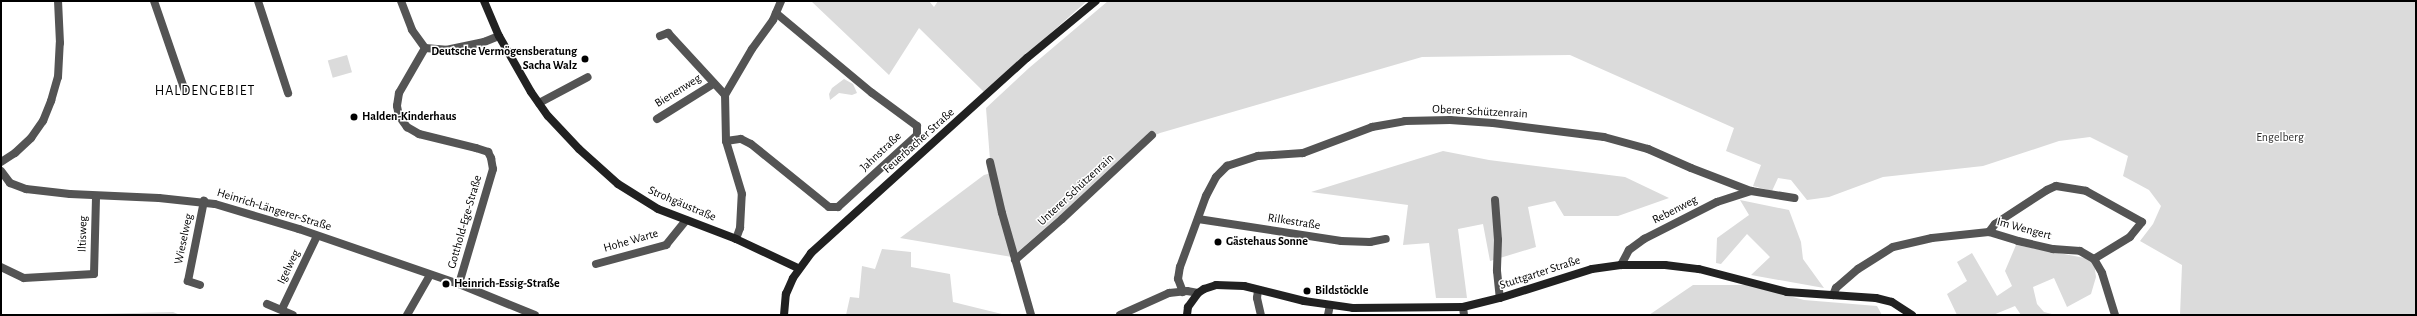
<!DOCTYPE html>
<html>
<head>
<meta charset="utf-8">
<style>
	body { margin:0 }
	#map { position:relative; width:2417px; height:316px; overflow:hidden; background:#fff; font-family:"Alegreya Sans",sans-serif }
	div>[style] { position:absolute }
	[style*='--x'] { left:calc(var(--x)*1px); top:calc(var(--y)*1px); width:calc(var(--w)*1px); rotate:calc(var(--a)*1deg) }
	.green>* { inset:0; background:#dbdbdb; transform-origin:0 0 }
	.minor>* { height:8px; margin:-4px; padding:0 4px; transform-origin:4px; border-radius:4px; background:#545454 }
	.secondary>* { height:8px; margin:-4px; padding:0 4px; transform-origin:4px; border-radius:4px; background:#212121 }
	.dots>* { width:11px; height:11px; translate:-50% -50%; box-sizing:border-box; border:2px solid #fff; border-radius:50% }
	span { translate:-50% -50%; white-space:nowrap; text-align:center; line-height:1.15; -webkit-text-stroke:3px #fff; paint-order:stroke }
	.poi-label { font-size:12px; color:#000; font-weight:700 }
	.right { translate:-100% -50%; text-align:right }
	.left { translate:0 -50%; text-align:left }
	.street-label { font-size:12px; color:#000 }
	.park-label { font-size:12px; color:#323232 }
	.quarter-label { font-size:14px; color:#000; letter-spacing:1px }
	.frame { position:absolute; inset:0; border:2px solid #000; pointer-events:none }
</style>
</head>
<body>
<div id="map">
	<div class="green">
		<i style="clip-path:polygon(811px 1px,929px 1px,934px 7px,938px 1px,1087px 1px,984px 92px,919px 28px,889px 75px)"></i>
		<i style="clip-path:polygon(1108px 1px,2416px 1px,2416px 315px,2180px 315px,2182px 265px,2140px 241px,2153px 224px,2161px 206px,2149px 190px,2123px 176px,2128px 156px,2090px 137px,2059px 141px,1983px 166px,1883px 177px,1829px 197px,1807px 200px,1791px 180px,1778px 178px,1772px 191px,1753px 186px,1761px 165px,1726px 151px,1734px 128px,1570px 55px,1422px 57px,1160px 133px,1149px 138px,1012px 257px,900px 238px,984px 175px,991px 173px,986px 108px,1029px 68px)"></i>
		<i style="left:347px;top:55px;width:18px;height:20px;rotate:74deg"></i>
		<i style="clip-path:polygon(844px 79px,853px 84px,857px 93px,852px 95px,839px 93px,830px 100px,829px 94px,832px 88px)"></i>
		<i style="clip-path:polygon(1443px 151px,1489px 160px,1625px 177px,1669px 198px,1618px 216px,1564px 216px,1555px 201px,1528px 207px,1536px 247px,1490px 261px,1483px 224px,1458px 229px,1467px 298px,1436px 298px,1429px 243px,1403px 245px,1408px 205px,1311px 192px)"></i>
		<i style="clip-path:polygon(1740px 200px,1789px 210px,1801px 242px,1803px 259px,1824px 288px,1751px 275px,1770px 257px,1747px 234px,1721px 264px,1716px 263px,1717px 238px,1749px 215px)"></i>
		<i style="clip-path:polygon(2016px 245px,2085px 258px,2094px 262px,2096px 277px,2091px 294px,2067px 307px,2054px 278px,2033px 287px,2037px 304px,2044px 312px,2056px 315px,2021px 315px,2015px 306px,1993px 315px,1957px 315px,1947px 294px,1967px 281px,1957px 262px,1972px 253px,1997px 296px,2012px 286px,2005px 271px)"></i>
		<i style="clip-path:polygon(882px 249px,911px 252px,911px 267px,950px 274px,953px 302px,1006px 315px,846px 315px,850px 297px,859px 298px,862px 266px,875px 269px)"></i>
		<i style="clip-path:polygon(1693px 285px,1748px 285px,1804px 300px,1877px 306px,1882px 315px,1649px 315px)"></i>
		<i style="clip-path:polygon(173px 312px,180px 315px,92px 315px,96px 314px)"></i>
	</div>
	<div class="minor">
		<i style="--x:154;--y:1;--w:95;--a:71"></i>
		<i style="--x:258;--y:1;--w:97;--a:71.9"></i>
		<i style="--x:401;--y:1;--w:31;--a:69"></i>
		<i style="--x:412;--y:30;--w:22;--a:54"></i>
		<i style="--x:660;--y:36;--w:9;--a:-21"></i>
		<i style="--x:668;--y:33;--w:84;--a:47.4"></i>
		<i style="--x:425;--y:48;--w:52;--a:120"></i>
		<i style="--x:399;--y:93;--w:13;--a:99"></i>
		<i style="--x:397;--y:106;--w:10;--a:79"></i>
		<i style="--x:399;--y:116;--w:14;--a:54"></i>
		<i style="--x:407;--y:127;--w:14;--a:30"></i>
		<i style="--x:419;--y:134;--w:59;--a:13.8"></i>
		<i style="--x:476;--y:148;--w:13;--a:18"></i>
		<i style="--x:488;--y:152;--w:7;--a:63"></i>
		<i style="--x:491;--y:158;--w:11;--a:80"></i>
		<i style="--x:493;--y:169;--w:120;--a:106.5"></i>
		<i style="--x:425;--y:48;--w:21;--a:5"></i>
		<i style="--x:446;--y:50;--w:39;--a:-12"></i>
		<i style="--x:484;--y:42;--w:16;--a:-22"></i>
		<i style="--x:539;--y:103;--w:55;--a:-28"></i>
		<i style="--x:657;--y:119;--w:66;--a:-32"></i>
		<i style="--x:726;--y:141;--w:15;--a:-8"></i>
		<i style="--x:741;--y:139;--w:11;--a:27"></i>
		<i style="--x:751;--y:144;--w:100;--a:38.9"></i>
		<i style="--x:829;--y:207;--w:9;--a:0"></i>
		<i style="--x:838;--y:207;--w:107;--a:-42.3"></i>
		<i style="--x:917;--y:135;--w:9;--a:-90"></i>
		<i style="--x:917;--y:126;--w:56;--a:-143.7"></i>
		<i style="--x:872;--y:93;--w:125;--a:-140.2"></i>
		<i style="--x:1;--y:162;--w:17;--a:-33"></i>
		<i style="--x:15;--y:153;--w:22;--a:-43"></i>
		<i style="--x:31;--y:138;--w:21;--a:-55"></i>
		<i style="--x:43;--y:121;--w:22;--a:-68"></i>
		<i style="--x:51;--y:101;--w:25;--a:-74"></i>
		<i style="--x:58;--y:77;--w:34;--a:-87"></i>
		<i style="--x:60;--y:43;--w:42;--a:-92.7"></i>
		<i style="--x:990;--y:162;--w:52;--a:76.8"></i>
		<i style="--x:1002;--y:213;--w:106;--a:74.1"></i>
		<i style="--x:1;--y:171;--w:15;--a:53"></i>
		<i style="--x:10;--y:183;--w:17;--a:21"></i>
		<i style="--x:26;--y:189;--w:44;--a:6.5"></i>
		<i style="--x:70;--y:194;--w:89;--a:2.6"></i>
		<i style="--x:159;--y:198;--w:56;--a:6.1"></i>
		<i style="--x:215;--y:204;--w:88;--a:16.6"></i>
		<i style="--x:299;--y:229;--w:169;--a:19"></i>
		<i style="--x:459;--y:284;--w:82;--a:22.2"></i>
		<i style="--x:1495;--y:200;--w:40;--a:85.7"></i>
		<i style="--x:1498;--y:240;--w:31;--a:92"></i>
		<i style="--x:1497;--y:271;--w:27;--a:84"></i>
		<i style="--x:1198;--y:219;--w:145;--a:8.7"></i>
		<i style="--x:1341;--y:241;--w:29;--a:2"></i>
		<i style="--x:1370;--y:242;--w:16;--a:-11"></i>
		<i style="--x:1989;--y:232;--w:10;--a:-53"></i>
		<i style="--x:1995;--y:224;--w:62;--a:-33.2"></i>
		<i style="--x:2047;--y:190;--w:10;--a:-24"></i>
		<i style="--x:2056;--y:186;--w:30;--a:9"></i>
		<i style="--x:2086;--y:191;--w:64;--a:29"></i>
		<i style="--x:2142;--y:222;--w:19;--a:129"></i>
		<i style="--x:2130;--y:237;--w:42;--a:148.6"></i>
		<i style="--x:736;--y:239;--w:12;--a:-70"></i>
		<i style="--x:740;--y:228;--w:34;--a:-87"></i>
		<i style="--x:742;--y:194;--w:55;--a:-106.8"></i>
		<i style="--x:726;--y:141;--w:46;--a:-91.2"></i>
		<i style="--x:725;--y:95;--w:53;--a:-59.6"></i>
		<i style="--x:752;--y:49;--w:36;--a:-54"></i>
		<i style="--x:773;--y:20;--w:21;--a:-67"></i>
		<i style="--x:1015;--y:260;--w:62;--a:-41.1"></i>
		<i style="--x:1062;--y:219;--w:123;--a:-43"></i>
		<i style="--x:596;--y:264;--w:73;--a:-15.2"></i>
		<i style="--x:666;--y:245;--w:32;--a:-51"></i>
		<i style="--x:1621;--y:265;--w:17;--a:-62"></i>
		<i style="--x:1629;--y:250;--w:19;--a:-36"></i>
		<i style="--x:1644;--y:239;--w:82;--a:-26.9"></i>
		<i style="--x:1717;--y:202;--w:36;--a:-18"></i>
		<i style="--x:1;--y:267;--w:25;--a:26"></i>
		<i style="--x:24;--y:278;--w:70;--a:-3.3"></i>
		<i style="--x:94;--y:274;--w:78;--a:-88.5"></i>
		<i style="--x:200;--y:285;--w:13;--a:-162"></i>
		<i style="--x:188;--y:281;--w:82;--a:-78.7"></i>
		<i style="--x:1258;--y:290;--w:8;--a:97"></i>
		<i style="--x:1257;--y:298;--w:17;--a:77"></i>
		<i style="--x:1183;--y:292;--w:14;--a:-111"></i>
		<i style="--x:1178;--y:279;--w:12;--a:-81"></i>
		<i style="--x:1180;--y:267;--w:76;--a:-69.9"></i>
		<i style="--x:1206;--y:196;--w:21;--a:-62"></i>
		<i style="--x:1216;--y:177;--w:16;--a:-45"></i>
		<i style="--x:1227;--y:166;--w:33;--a:-18"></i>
		<i style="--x:1258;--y:156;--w:45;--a:-3.8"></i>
		<i style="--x:1303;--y:153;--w:74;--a:-20.6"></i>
		<i style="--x:1372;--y:127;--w:34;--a:-10"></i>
		<i style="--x:1405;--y:121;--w:45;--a:-1.3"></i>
		<i style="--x:1450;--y:120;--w:43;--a:4"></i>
		<i style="--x:1493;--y:123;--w:112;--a:7.2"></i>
		<i style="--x:1604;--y:137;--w:46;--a:15.3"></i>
		<i style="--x:1648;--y:149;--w:47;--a:23.8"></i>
		<i style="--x:1691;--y:168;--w:64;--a:21"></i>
		<i style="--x:1751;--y:191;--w:44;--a:9.2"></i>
		<i style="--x:1833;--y:295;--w:8;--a:-67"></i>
		<i style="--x:1836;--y:288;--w:29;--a:-41"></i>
		<i style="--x:1858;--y:269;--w:41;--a:-32.2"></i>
		<i style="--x:1893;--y:247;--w:40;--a:-13"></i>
		<i style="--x:1932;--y:238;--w:57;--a:-6"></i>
		<i style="--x:1989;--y:232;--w:30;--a:17"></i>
		<i style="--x:2018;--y:241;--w:36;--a:13"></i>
		<i style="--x:2053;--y:249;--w:27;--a:4"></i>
		<i style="--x:2080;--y:251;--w:16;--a:30"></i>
		<i style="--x:2094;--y:259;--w:16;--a:60"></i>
		<i style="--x:2102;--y:273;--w:44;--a:72.8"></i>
		<i style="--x:267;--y:304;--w:28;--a:23"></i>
		<i style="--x:1463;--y:307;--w:8;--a:83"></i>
		<i style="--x:282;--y:309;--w:81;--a:-64.4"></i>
		<i style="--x:407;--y:315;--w:46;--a:-60.1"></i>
		<i style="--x:1120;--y:315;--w:54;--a:-24.2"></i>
		<i style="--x:1169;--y:293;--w:18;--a:-6"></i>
		<i style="--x:1187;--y:291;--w:11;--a:10"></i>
		<i style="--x:1328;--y:315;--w:10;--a:-79"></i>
	</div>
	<div class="secondary">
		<i style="--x:484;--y:1;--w:38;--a:67"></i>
		<i style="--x:499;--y:36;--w:64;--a:60.3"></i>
		<i style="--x:531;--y:92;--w:29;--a:55"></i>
		<i style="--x:548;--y:116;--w:45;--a:46.8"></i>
		<i style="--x:579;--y:149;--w:52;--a:41.9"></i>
		<i style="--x:618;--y:184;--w:47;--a:32"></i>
		<i style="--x:658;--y:209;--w:84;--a:21"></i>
		<i style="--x:736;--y:239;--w:68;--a:25.1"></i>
		<i style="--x:784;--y:315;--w:21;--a:-85"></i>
		<i style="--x:786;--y:294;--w:17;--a:-66"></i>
		<i style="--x:793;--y:278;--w:31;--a:-54"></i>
		<i style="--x:811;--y:253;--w:291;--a:-42.1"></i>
		<i style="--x:1027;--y:58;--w:89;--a:-39.6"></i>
		<i style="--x:1187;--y:315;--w:8;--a:-83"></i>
		<i style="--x:1188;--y:307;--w:17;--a:-54"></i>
		<i style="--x:1198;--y:293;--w:7;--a:-34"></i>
		<i style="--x:1204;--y:289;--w:13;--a:-18"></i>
		<i style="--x:1216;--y:285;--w:28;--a:2"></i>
		<i style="--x:1244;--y:286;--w:62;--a:14"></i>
		<i style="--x:1304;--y:301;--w:49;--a:8.1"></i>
		<i style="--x:1353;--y:308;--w:110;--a:-0.5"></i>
		<i style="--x:1463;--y:307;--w:38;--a:-14"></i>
		<i style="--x:1500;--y:298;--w:96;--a:-17.5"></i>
		<i style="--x:1592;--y:269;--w:29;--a:-8"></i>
		<i style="--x:1621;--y:265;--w:44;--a:0"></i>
		<i style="--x:1665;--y:265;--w:34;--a:7"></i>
		<i style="--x:1699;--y:269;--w:91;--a:14.6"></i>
		<i style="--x:1787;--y:292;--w:89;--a:3.9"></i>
		<i style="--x:1876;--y:298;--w:16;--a:14"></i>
		<i style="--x:1892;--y:302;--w:24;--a:33"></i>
	</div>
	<div class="dots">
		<i style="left:585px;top:59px;background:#000"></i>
		<i style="left:354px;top:117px;background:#000"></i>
		<i style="left:1218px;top:242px;background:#000"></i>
		<i style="left:446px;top:284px;background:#000"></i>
		<i style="left:1307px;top:291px;background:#000"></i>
	</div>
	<div class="poi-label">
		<span class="right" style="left:577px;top:59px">Deutsche Vermögensberatung<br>Sacha Walz</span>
		<span class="left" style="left:362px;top:117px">Halden-Kinderhaus</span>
		<span class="left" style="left:1226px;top:242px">Gästehaus Sonne</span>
		<span class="left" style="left:454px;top:284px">Heinrich-Essig-Straße</span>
		<span class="left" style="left:1315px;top:291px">Bildstöckle</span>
	</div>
	<div class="street-label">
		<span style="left:678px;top:91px;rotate:-32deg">Bienenweg</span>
		<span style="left:1480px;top:112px;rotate:3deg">Oberer Schützenrain</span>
		<span style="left:919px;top:141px;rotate:-42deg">Feuerbacher Straße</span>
		<span style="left:881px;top:152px;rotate:-43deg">Jahnstraße</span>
		<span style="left:1076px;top:190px;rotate:-43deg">Unterer Schützenrain</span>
		<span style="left:682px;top:204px;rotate:23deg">Strohgäustraße</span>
		<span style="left:274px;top:210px;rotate:17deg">Heinrich-Längerer-Straße</span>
		<span style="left:1675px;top:210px;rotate:-27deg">Rebenweg</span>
		<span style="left:465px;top:222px;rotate:-74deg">Gotthold-Ege-Straße</span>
		<span style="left:1294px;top:222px;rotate:9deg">Rilkestraße</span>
		<span style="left:2024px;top:229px;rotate:15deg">Im Wengert</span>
		<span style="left:83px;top:234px;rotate:-88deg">Iltisweg</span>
		<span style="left:184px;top:239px;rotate:-78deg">Wieselweg</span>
		<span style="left:631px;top:241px;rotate:-16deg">Hohe Warte</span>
		<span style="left:289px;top:267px;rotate:-64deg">Igelweg</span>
		<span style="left:1540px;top:273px;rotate:-18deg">Stuttgarter Straße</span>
	</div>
	<div class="park-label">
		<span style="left:2280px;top:138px">Engelberg</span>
	</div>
	<div class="quarter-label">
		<span style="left:205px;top:91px">HALDENGEBIET</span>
	</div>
	<div class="frame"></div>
</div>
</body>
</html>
